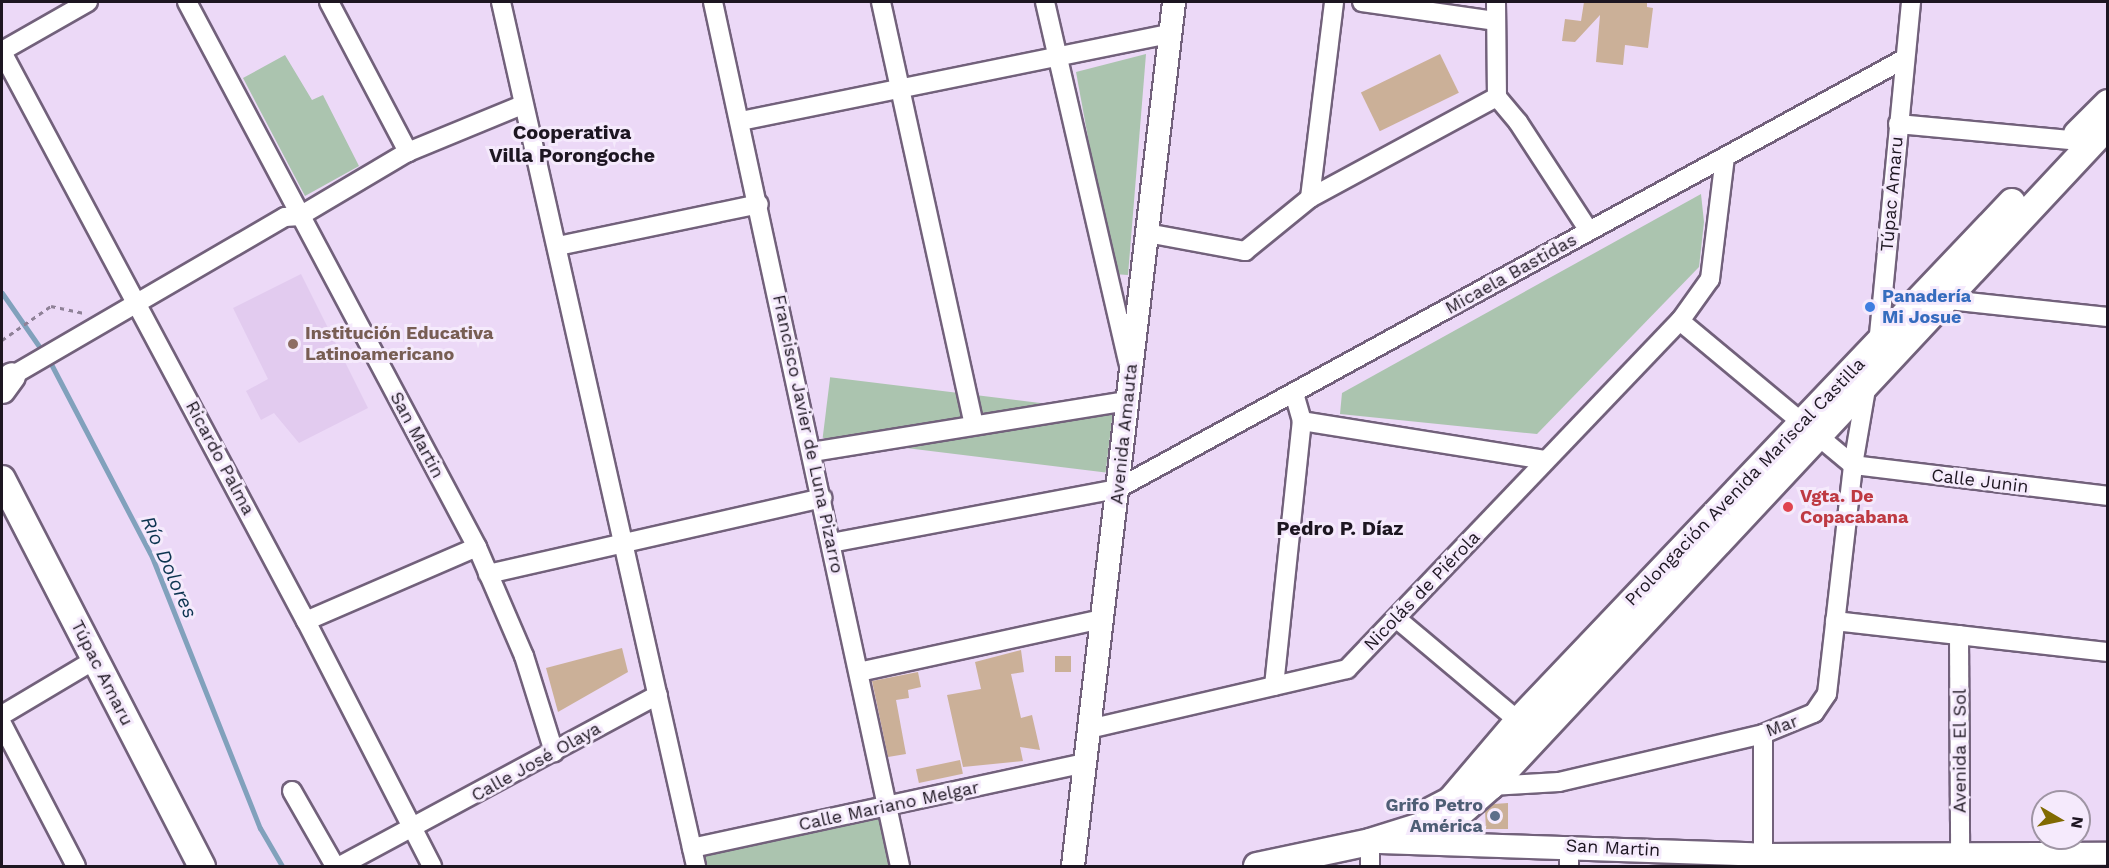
<!DOCTYPE html>
<html>
<head>
<meta charset="utf-8">
<style>
	body { margin:0 }
	#map { position:relative; width:2109px; height:868px; overflow:hidden; background:#ecd9f7; font-family:"Work Sans",sans-serif }
	div>[style] { position:absolute }
	[style*='--x'] { left:calc(var(--x)*1px); top:calc(var(--y)*1px); width:calc(var(--w)*1px); rotate:calc(var(--a)*1deg) }
	.built>* { inset:0; background:#e2cbef }
	.green>* { inset:0; background:#abc4af; transform-origin:0 0 }
	.stream>* { height:5px; margin:-2.5px; padding:0 2.5px; transform-origin:2.5px; border-radius:2.5px; background:#81a1bc }
	.building>* { inset:0; background:#cbb098; transform-origin:0 0 }
	.path>* { height:3px; margin-top:-1.5px; transform-origin:0; background:repeating-linear-gradient(90deg,#8f8197 0 4.5px,transparent 0 9px) }
	.roads { filter:drop-shadow(2px 0 #72617b) drop-shadow(-2px 0 #72617b) drop-shadow(0 2px #72617b) drop-shadow(0 -2px #72617b) }
	.minor>* { height:18px; margin:-9px; padding:0 9px; transform-origin:9px; border-radius:9px; background:#fff }
	.tertiary>* { height:22px; margin:-11px; padding:0 11px; transform-origin:11px; border-radius:11px; background:#fff }
	.secondary>* { height:26px; margin:-13px; padding:0 13px; transform-origin:13px; border-radius:13px; background:#fff }
	.dots>* { width:16px; height:16px; translate:-50% -50%; box-sizing:border-box; border:3px solid #f5eafc; border-radius:50% }
	span { translate:-50% -50%; white-space:nowrap; text-align:center; line-height:1.15; -webkit-text-stroke:6px #f5eafc; paint-order:stroke }
	.street-label { font-size:18px; color:#1d1621 }
	.shop-label { font-size:18px; color:#366cbe; font-weight:700 }
	.left { translate:0 -50%; text-align:left }
	.education-label { font-size:18px; color:#785e54; font-weight:700 }
	.health-label { font-size:18px; color:#be3a42; font-weight:700 }
	.service-label { font-size:18px; color:#4e5e75; font-weight:700 }
	.right { translate:-100% -50%; text-align:right }
	.neighbourhood-label { font-size:20px; color:#1d1621; font-weight:700 }
	.water-label { font-size:20px; color:#0c3450; font-style:italic }
	.frame { position:absolute; inset:0; border:3px solid #1d1621; pointer-events:none }
	.north { position:absolute; left:2031px; top:790px; width:60px; height:60px; box-sizing:border-box; background:#f5eafc; border:2px solid #9f95a4; border-radius:50%; rotate:99deg; font-size:16px; font-weight:700; line-height:24px; text-align:center; color:#1d1621 }
	.north::after { content:''; display:block; margin:auto; width:21px; height:27px; background:#816a02; clip-path:polygon(50% 0,100% 100%,50% 72%,0 100%) }
</style>
</head>
<body>
<div id="map">
	<div class="built">
		<i style="clip-path:polygon(301px 274px,368px 408px,299px 443px,274px 413px,261px 420px,246px 391px,268px 379px,233px 308px)"></i>
	</div>
	<div class="green">
		<i style="clip-path:polygon(1146px 54px,1128px 275px,1113px 274px,1076px 72px)"></i>
		<i style="clip-path:polygon(285px 55px,312px 100px,323px 95px,359px 166px,305px 196px,243px 78px)"></i>
		<i style="clip-path:polygon(1701px 194px,1704px 222px,1699px 267px,1537px 434px,1340px 414px,1342px 393px)"></i>
		<i style="left:1113px;top:412px;width:61px;height:285px;rotate:97deg"></i>
		<i style="clip-path:polygon(883px 812px,891px 866px,707px 866px,704px 853px)"></i>
	</div>
	<div class="stream">
		<i style="--x:2;--y:293;--w:84;--a:55.2"></i>
		<i style="--x:50;--y:362;--w:220;--a:62.4"></i>
		<i style="--x:152;--y:557;--w:292;--a:68.3"></i>
		<i style="--x:260;--y:828;--w:44;--a:59.9"></i>
	</div>
	<div class="building">
		<i style="clip-path:polygon(1584px 2px,1647px 2px,1647px 7px,1653px 8px,1648px 48px,1625px 45px,1623px 65px,1596px 62px,1600px 15px,1575px 42px,1562px 41px,1565px 19px,1581px 21px)"></i>
		<i style="left:1440px;top:54px;width:43px;height:88px;rotate:64deg"></i>
		<i style="clip-path:polygon(622px 648px,628px 672px,558px 712px,546px 668px)"></i>
		<i style="clip-path:polygon(1021px 650px,1024px 672px,1011px 674px,1021px 718px,1032px 715px,1040px 750px,1020px 747px,1023px 761px,963px 767px,947px 695px,981px 689px,975px 662px)"></i>
		<i style="left:1055px;top:656px;width:16px;height:16px"></i>
		<i style="clip-path:polygon(918px 672px,921px 687px,908px 690px,909px 698px,896px 700px,906px 754px,888px 757px,872px 681px)"></i>
		<i style="left:960px;top:760px;width:14px;height:45px;rotate:78deg"></i>
		<i style="clip-path:polygon(1508px 803px,1508px 829px,1486px 829px,1485px 811px,1494px 804px)"></i>
	</div>
	<div class="path">
		<i style="--x:2;--y:340;--w:60;--a:-34.8"></i>
		<i style="--x:51;--y:306;--w:35;--a:12"></i>
	</div>
	<div class="roads">
		<div class="minor">
			<i style="--x:187;--y:2;--w:617;--a:61.98"></i>
			<i style="--x:477;--y:547;--w:119;--a:66.7"></i>
			<i style="--x:524;--y:656;--w:101;--a:72.6"></i>
			<i style="--x:329;--y:2;--w:170;--a:62.2"></i>
			<i style="--x:501;--y:2;--w:886;--a:77.28"></i>
			<i style="--x:713;--y:2;--w:884;--a:77.79"></i>
			<i style="--x:881;--y:2;--w:432;--a:77.6"></i>
			<i style="--x:1045;--y:2;--w:369;--a:77"></i>
			<i style="--x:1362;--y:2;--w:134;--a:8.1"></i>
			<i style="--x:1496;--y:2;--w:95;--a:89.4"></i>
			<i style="--x:2;--y:51;--w:99;--a:-29.7"></i>
			<i style="--x:2;--y:52;--w:645;--a:61.89"></i>
			<i style="--x:306;--y:621;--w:276;--a:62.8"></i>
			<i style="--x:741;--y:121;--w:438;--a:-11.5"></i>
			<i style="--x:1898;--y:124;--w:194;--a:5.3"></i>
			<i style="--x:1725;--y:157;--w:123;--a:97"></i>
			<i style="--x:1710;--y:279;--w:52;--a:125.5"></i>
			<i style="--x:1680;--y:321;--w:225;--a:39.8"></i>
			<i style="--x:1310;--y:198;--w:197;--a:-83"></i>
			<i style="--x:1147;--y:233;--w:100;--a:10.4"></i>
			<i style="--x:1245;--y:251;--w:84;--a:-39.2"></i>
			<i style="--x:1310;--y:198;--w:213;--a:-28.4"></i>
			<i style="--x:1497;--y:97;--w:33;--a:50"></i>
			<i style="--x:1518;--y:122;--w:130;--a:56.9"></i>
			<i style="--x:558;--y:246;--w:205;--a:-11.8"></i>
			<i style="--x:1939;--y:299;--w:170;--a:6.1"></i>
			<i style="--x:1878;--y:345;--w:345;--a:-84.5"></i>
			<i style="--x:3;--y:381;--w:326;--a:-30.2"></i>
			<i style="--x:285;--y:217;--w:15;--a:-4"></i>
			<i style="--x:300;--y:216;--w:126;--a:-30.7"></i>
			<i style="--x:408;--y:152;--w:123;--a:-22.4"></i>
			<i style="--x:1302;--y:421;--w:246;--a:9.1"></i>
			<i style="--x:812;--y:452;--w:319;--a:-9.2"></i>
			<i style="--x:1853;--y:465;--w:257;--a:6.9"></i>
			<i style="--x:831;--y:543;--w:291;--a:-10.7"></i>
			<i style="--x:1117;--y:489;--w:897;--a:-28.65"></i>
			<i style="--x:488;--y:574;--w:343;--a:-12.8"></i>
			<i style="--x:1397;--y:619;--w:170;--a:40"></i>
			<i style="--x:306;--y:621;--w:186;--a:-23.4"></i>
			<i style="--x:1835;--y:621;--w:275;--a:6.5"></i>
			<i style="--x:1959;--y:635;--w:216;--a:89.7"></i>
			<i style="--x:859;--y:672;--w:249;--a:-12.3"></i>
			<i style="--x:1274;--y:686;--w:266;--a:-84"></i>
			<i style="--x:1302;--y:421;--w:29;--a:-106"></i>
			<i style="--x:2;--y:715;--w:109;--a:-30.8"></i>
			<i style="--x:2;--y:724;--w:160;--a:62.5"></i>
			<i style="--x:1089;--y:729;--w:265;--a:-13.1"></i>
			<i style="--x:1347;--y:669;--w:482;--a:-46.3"></i>
			<i style="--x:1763;--y:734;--w:132;--a:90"></i>
			<i style="--x:1491;--y:786;--w:68;--a:-3.4"></i>
			<i style="--x:1559;--y:782;--w:210;--a:-13.2"></i>
			<i style="--x:1763;--y:734;--w:55;--a:-22.4"></i>
			<i style="--x:1814;--y:713;--w:23;--a:-56"></i>
			<i style="--x:1827;--y:694;--w:230;--a:-83.5"></i>
			<i style="--x:1853;--y:465;--w:83;--a:-80.3"></i>
			<i style="--x:292;--y:791;--w:86;--a:60.2"></i>
			<i style="--x:1370;--y:842;--w:24;--a:90"></i>
			<i style="--x:692;--y:848;--w:402;--a:-12.2"></i>
			<i style="--x:340;--y:866;--w:361;--a:-28.3"></i>
			<i style="--x:1569;--y:866;--w:20;--a:-90"></i>
		</div>
		<div class="tertiary">
			<i style="--x:1380;--y:842;--w:383;--a:1.9"></i>
			<i style="--x:1763;--y:855;--w:345;--a:-0.2"></i>
			<i style="--x:1073;--y:866;--w:870;--a:-83.33"></i>
		</div>
		<div class="secondary">
			<i style="--x:2077;--y:134;--w:44;--a:-45"></i>
			<i style="--x:2;--y:390;--w:17;--a:-54"></i>
			<i style="--x:2;--y:479;--w:436;--a:62.7"></i>
			<i style="--x:1432;--y:810;--w:20;--a:-27"></i>
			<i style="--x:1450;--y:801;--w:106;--a:-49.6"></i>
			<i style="--x:1519;--y:720;--w:715;--a:-46.42"></i>
			<i style="--x:1257;--y:866;--w:116;--a:-12"></i>
			<i style="--x:1370;--y:842;--w:93;--a:-17.5"></i>
			<i style="--x:1459;--y:814;--w:43;--a:-41.2"></i>
			<i style="--x:1491;--y:786;--w:903;--a:-46.93"></i>
		</div>
	</div>
	<div class="dots">
		<i style="left:1870px;top:307px;background:#3f7fe0"></i>
		<i style="left:293px;top:344px;background:#8d6e63"></i>
		<i style="left:1788px;top:507px;background:#e0444e"></i>
		<i style="left:1495px;top:816px;background:#5c6f8a"></i>
	</div>
	<div class="street-label">
		<span style="left:1892px;top:194px;rotate:-85deg">Túpac Amaru</span>
		<span style="left:1511px;top:274px;rotate:-29deg">Micaela Bastidas</span>
		<span style="left:808px;top:434px;rotate:78deg">Francisco Javier de Luna Pizarro</span>
		<span style="left:1124px;top:434px;rotate:-84deg">Avenida Amauta</span>
		<span style="left:417px;top:435px;rotate:62deg">San Martin</span>
		<span style="left:220px;top:458px;rotate:62deg">Ricardo Palma</span>
		<span style="left:1980px;top:481px;rotate:7deg">Calle Junin</span>
		<span style="left:1745px;top:482px;rotate:-46deg">Prolongación Avenida Mariscal Castilla</span>
		<span style="left:1422px;top:591px;rotate:-46deg">Nicolás de Piérola</span>
		<span style="left:102px;top:673px;rotate:63deg">Túpac Amaru</span>
		<span style="left:1782px;top:726px;rotate:-20deg">Mar</span>
		<span style="left:1960px;top:751px;rotate:-90deg">Avenida El Sol</span>
		<span style="left:536px;top:762px;rotate:-29deg">Calle José Olaya</span>
		<span style="left:889px;top:806px;rotate:-12deg">Calle Mariano Melgar</span>
		<span style="left:1613px;top:848px;rotate:3deg">San Martin</span>
	</div>
	<div class="shop-label">
		<span class="left" style="left:1882px;top:307px">Panadería<br>Mi Josue</span>
	</div>
	<div class="education-label">
		<span class="left" style="left:305px;top:344px">Institución Educativa<br>Latinoamericano</span>
	</div>
	<div class="health-label">
		<span class="left" style="left:1800px;top:507px">Vgta. De<br>Copacabana</span>
	</div>
	<div class="service-label">
		<span class="right" style="left:1483px;top:816px">Grifo Petro<br>América</span>
	</div>
	<div class="neighbourhood-label">
		<span style="left:572px;top:144px">Cooperativa<br>Villa Porongoche</span>
		<span style="left:1340px;top:528px">Pedro P. Díaz</span>
	</div>
	<div class="water-label">
		<span style="left:169px;top:567px;rotate:66deg">Río Dolores</span>
	</div>
	<div class="frame"></div>
	<div class="north">N</div>
</div>
</body>
</html>
